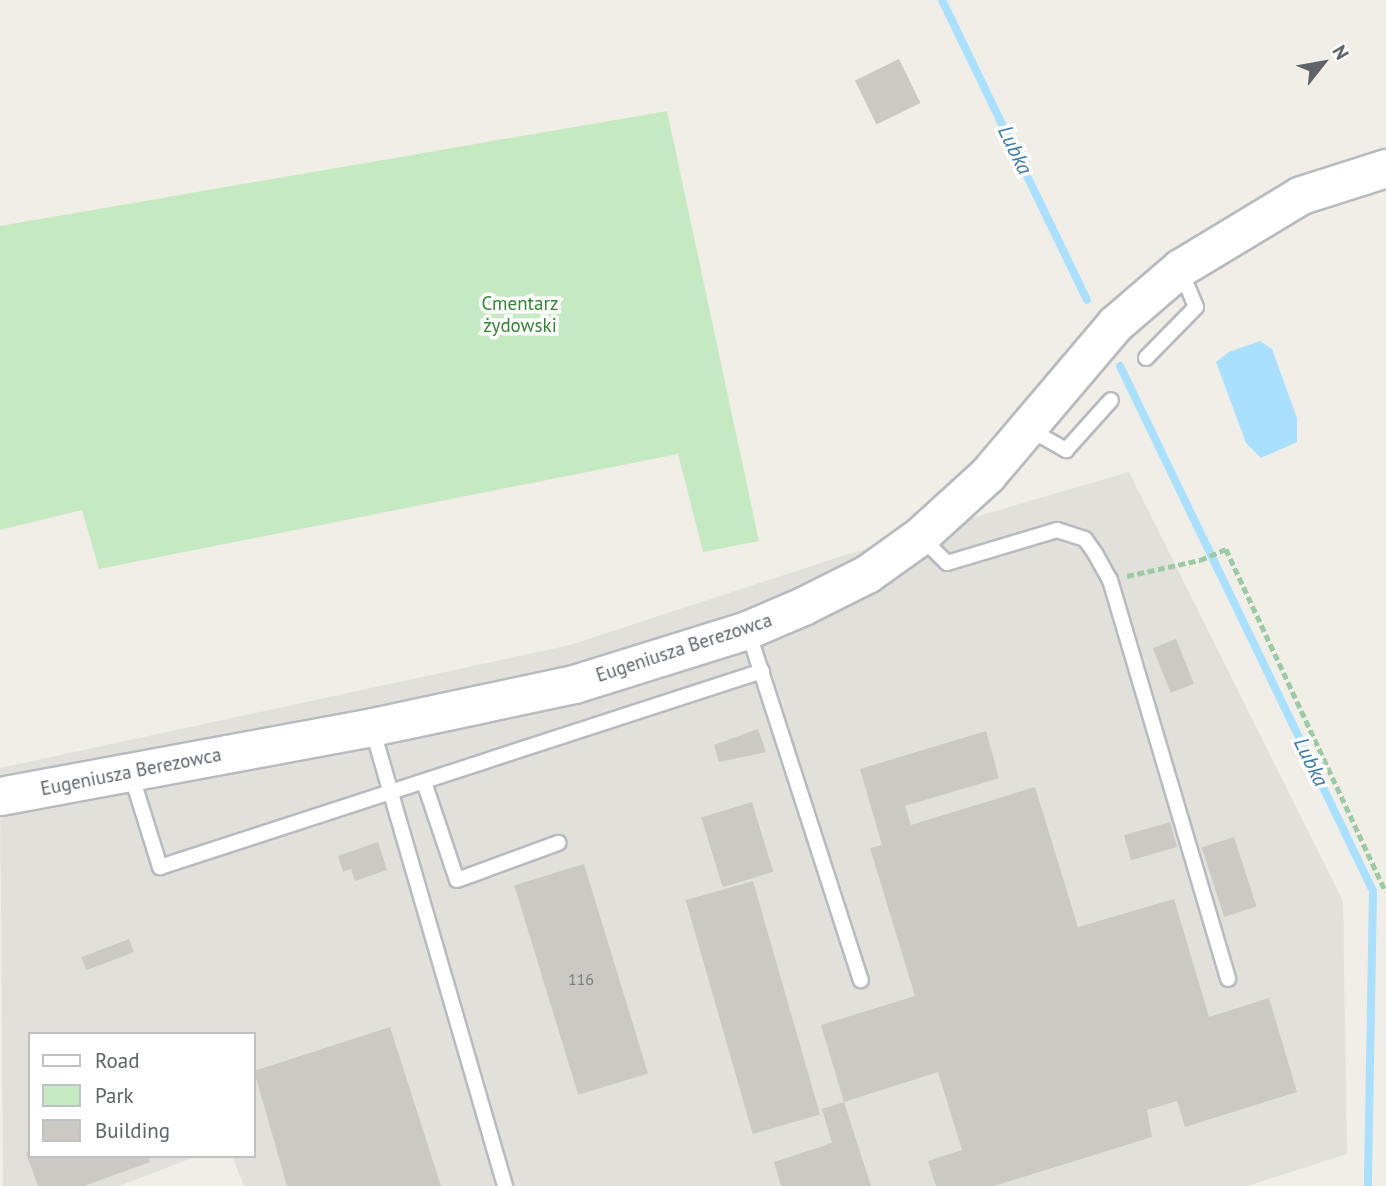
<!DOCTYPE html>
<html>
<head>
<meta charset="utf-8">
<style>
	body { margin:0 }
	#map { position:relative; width:1386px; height:1186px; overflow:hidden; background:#f1eee7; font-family:"PT Sans",sans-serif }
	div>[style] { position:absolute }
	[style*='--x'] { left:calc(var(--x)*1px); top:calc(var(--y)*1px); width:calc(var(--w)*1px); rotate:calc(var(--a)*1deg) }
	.industrial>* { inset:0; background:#e2e0db }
	.green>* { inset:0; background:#c5eac2 }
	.water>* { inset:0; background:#a9dfff }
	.stream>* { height:8px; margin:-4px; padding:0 4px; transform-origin:4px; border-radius:4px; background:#a9dfff }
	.building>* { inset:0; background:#ccc9c4; transform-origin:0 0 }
	.path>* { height:4.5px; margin-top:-2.25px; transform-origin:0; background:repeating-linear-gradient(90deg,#9bcba5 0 7px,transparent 0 10.5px) }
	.roads { filter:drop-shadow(2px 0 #b7babe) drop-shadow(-2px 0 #b7babe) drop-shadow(0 2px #b7babe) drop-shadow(0 -2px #b7babe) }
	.service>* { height:14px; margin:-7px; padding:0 7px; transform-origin:7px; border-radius:7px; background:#fff }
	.tertiary>* { height:37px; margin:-18.5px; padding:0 18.5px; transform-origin:18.5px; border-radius:18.5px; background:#fff }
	span { translate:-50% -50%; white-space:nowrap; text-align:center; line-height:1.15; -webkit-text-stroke:7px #fff; paint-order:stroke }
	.number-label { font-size:16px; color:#7a7c7f }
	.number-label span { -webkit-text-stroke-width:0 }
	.park-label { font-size:19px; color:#318530 }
	.street-label { font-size:19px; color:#5e6368 }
	.water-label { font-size:21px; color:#3c7baf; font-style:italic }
	.legend { position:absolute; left:28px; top:1032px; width:228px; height:126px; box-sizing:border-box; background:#fff; border:2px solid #bfc1c3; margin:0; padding:9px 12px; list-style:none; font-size:21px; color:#5e6368 }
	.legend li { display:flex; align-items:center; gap:14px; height:35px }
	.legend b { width:35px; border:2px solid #bfc1c3 }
	.north { position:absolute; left:1288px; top:28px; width:70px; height:70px; -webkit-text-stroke:5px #fff; paint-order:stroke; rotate:59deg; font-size:19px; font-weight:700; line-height:28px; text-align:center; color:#5e6368 }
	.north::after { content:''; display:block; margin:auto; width:24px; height:32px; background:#5e6368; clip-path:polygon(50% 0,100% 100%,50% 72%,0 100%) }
</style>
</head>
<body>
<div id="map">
	<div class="industrial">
		<i style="clip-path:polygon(1129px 472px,1343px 901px,1347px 1154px,1247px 1186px,244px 1186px,232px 1156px,254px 1156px,254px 1034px,30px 1034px,30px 1156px,197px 1156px,119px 1186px,3px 1186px,0 768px,570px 645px,839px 557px)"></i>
	</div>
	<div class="green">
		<i style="clip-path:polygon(667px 111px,759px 541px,703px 552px,678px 454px,99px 569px,82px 510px,0 530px,0 226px)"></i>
	</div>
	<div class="water">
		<i style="clip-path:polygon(1260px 341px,1272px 349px,1297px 418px,1297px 442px,1261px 458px,1246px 443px,1216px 362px,1229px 352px)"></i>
	</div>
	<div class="stream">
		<i style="--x:942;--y:0;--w:333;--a:64.2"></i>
		<i style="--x:1120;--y:366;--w:583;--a:64.27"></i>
		<i style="--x:1373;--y:891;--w:295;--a:91"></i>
	</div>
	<div class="building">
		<i style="left:899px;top:59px;width:49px;height:49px;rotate:64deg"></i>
		<i style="left:1176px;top:639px;width:48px;height:25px;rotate:68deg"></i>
		<i style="clip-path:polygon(758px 729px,766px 752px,719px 762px,714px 745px)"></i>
		<i style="clip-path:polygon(986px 731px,999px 778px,905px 806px,911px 825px,1035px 787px,1078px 927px,1174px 899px,1209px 1017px,1269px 998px,1297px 1092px,1185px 1127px,1177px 1101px,1147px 1110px,1152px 1137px,994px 1186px,936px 1186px,928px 1161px,962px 1150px,938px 1072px,844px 1102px,821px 1025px,915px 996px,870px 848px,882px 845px,860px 769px)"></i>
		<i style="left:752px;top:802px;width:73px;height:53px;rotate:73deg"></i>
		<i style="left:1170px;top:822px;width:26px;height:48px;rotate:74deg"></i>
		<i style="left:1234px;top:837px;width:73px;height:34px;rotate:72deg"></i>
		<i style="clip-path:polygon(378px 842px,387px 870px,355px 881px,351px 869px,343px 872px,338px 856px)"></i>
		<i style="left:584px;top:864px;width:219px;height:73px;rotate:73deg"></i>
		<i style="left:753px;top:881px;width:243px;height:70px;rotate:74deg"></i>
		<i style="left:129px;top:939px;width:14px;height:51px;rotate:69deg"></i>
		<i style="clip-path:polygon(390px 1027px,441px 1186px,287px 1186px,254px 1071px)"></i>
		<i style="clip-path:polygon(844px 1102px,871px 1186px,781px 1186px,774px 1162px,832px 1143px,822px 1109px)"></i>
		<i style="clip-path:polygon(30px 1151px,30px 1156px,148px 1156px,150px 1162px,84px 1186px,38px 1186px,26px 1153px)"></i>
	</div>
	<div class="path">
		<i style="--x:1127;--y:576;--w:75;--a:-12.4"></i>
		<i style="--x:1200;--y:560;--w:28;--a:-23"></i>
		<i style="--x:1226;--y:549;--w:378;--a:65"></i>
	</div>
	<div class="roads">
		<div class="service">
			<i style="--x:1146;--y:358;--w:71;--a:-45.6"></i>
			<i style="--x:1196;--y:307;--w:41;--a:-112.8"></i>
			<i style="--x:1029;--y:429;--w:43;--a:29.6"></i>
			<i style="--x:1066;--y:450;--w:67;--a:-48"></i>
			<i style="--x:920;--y:536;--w:38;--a:45"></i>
			<i style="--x:947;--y:563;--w:115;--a:-16.7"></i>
			<i style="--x:1057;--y:530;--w:29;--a:18"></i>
			<i style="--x:1085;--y:539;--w:19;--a:55"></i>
			<i style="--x:1096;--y:555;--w:29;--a:61"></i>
			<i style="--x:1110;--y:580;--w:416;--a:73.5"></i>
			<i style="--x:748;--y:631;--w:367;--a:72.1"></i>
			<i style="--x:372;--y:728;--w:477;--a:73.8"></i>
			<i style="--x:135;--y:772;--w:18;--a:87"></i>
			<i style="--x:136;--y:790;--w:81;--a:72.7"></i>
			<i style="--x:160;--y:867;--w:633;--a:-18.03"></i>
			<i style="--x:424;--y:782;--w:103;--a:71.4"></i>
			<i style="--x:457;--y:880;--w:108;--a:-20.1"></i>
		</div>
		<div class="tertiary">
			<i style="--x:0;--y:796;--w:378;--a:-10.5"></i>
			<i style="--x:372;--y:727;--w:207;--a:-12"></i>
			<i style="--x:574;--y:684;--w:181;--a:-17.3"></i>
			<i style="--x:747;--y:630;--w:61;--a:-23.2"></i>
			<i style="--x:803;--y:606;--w:72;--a:-26.6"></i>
			<i style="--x:867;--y:574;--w:65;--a:-35.6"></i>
			<i style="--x:920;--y:536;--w:91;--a:-42.3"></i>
			<i style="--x:987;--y:475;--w:198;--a:-49.7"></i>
			<i style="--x:1115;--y:324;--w:86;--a:-40.7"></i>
			<i style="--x:1180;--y:268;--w:141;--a:-31.1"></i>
			<i style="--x:1301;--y:195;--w:89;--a:-17.6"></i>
		</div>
	</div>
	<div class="number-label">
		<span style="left:581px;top:979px">116</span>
	</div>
	<div class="park-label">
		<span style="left:520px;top:315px">Cmentarz<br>żydowski</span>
	</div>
	<div class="street-label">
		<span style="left:684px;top:648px;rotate:-18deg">Eugeniusza Berezowca</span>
		<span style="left:131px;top:772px;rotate:-11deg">Eugeniusza Berezowca</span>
	</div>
	<div class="water-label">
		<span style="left:1015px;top:150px;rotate:64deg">Lubka</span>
		<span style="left:1311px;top:762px;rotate:64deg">Lubka</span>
	</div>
	<ul class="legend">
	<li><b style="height:9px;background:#fff"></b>Road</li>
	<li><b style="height:19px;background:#c5eac2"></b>Park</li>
	<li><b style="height:19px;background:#ccc9c4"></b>Building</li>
	</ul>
	<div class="north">N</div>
</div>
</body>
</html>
